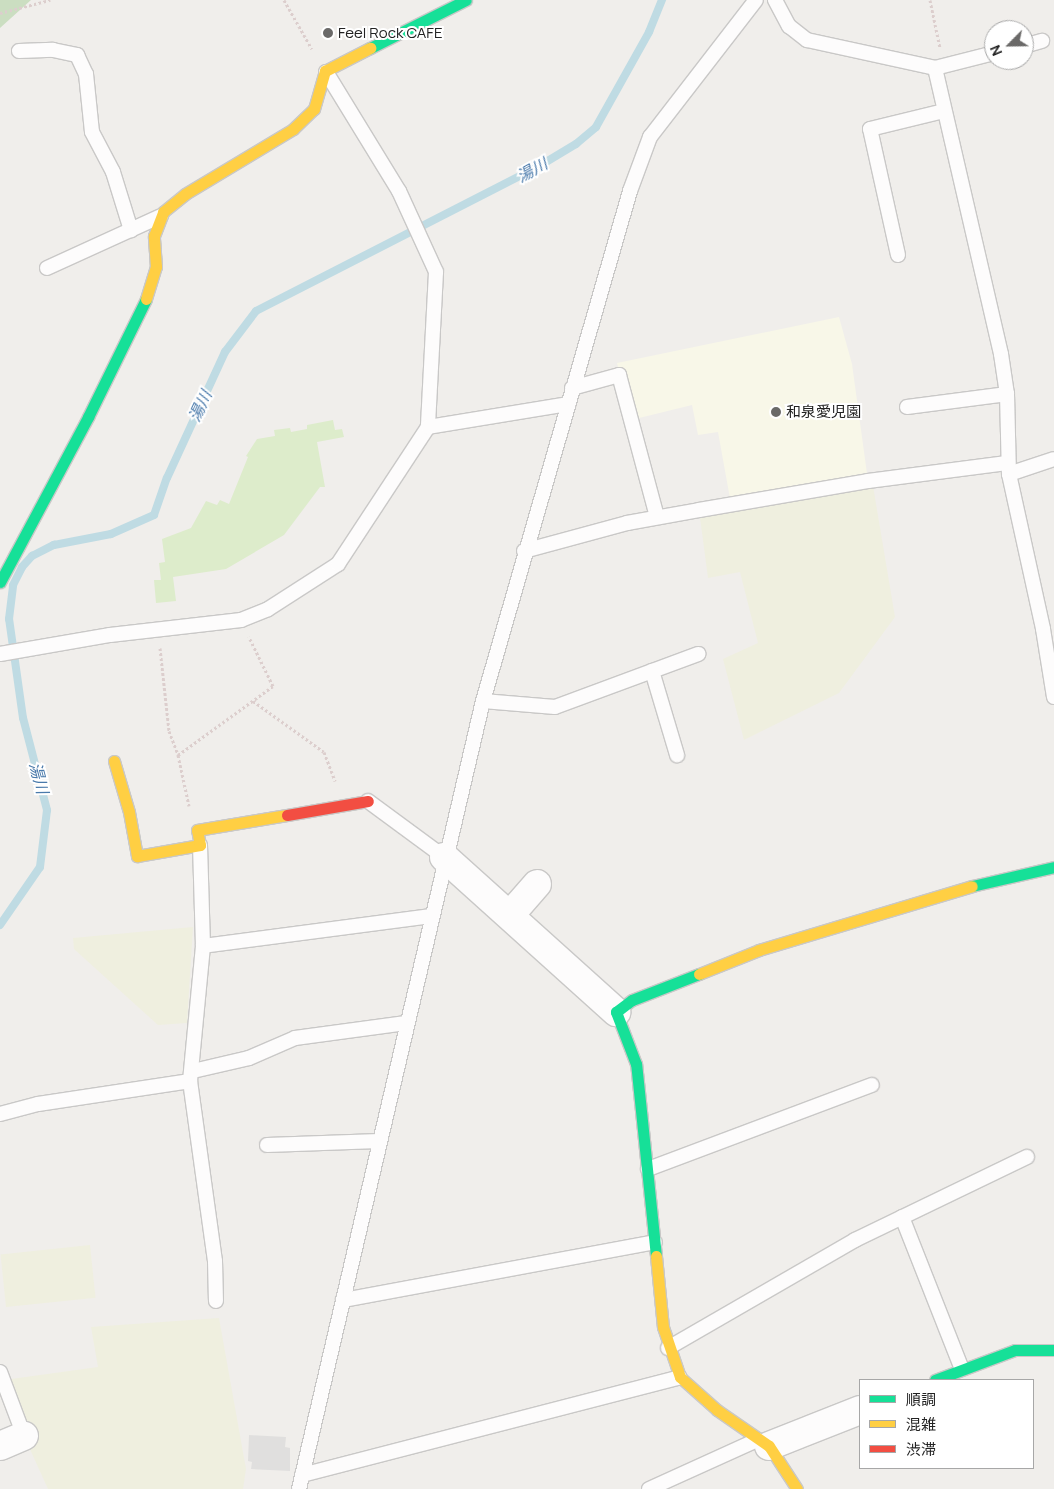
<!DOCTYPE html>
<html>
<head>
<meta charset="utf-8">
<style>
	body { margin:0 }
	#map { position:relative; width:1054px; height:1489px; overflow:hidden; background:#f0eeeb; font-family:Manrope,"Noto Sans JP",sans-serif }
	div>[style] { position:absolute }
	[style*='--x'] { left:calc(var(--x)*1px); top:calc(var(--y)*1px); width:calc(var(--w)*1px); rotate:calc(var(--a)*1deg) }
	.education>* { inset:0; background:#f8f7e8 }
	.farmland>* { inset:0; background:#efefdf; transform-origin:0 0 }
	.grass>* { inset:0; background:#ddeccb }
	.forest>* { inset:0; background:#cbdec1 }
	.parking>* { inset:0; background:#e0dfde }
	.stream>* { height:8px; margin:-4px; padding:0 4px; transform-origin:4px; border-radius:4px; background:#bfdbe3 }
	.path>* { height:3px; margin-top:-1.5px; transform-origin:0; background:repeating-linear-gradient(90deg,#dccecd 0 2.5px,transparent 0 5px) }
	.roads { filter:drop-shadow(1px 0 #c9c8c7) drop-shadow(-1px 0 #c9c8c7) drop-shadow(0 1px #c9c8c7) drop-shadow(0 -1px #c9c8c7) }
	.lane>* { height:14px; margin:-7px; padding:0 7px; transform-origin:7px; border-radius:7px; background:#fdfcfc }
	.street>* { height:28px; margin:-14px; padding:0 14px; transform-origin:14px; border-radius:14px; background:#fdfcfc }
	.fast>* { height:11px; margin:-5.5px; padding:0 5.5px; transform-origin:5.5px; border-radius:5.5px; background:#16e098 }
	.slow>* { height:11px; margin:-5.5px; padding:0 5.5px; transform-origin:5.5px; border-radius:5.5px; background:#ffcf43 }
	.jam>* { height:11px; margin:-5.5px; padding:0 5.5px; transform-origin:5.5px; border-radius:5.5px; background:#f24e42 }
	.dots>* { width:14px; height:14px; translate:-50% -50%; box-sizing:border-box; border:2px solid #fff; border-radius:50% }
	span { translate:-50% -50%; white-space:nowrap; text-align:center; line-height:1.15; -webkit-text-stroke:4px #fff; paint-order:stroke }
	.poi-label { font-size:15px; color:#222 }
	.left { translate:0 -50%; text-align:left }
	.water-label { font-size:16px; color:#4a7aab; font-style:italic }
	.legend { position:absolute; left:859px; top:1379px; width:175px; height:90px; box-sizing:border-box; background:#fff; border:1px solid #a7a7a7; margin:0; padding:6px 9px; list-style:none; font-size:15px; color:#222 }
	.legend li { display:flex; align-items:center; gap:10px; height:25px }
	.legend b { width:25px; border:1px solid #a7a7a7 }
	.north { position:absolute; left:984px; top:20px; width:50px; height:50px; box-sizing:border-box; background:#fff; border:1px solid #a7a7a7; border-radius:50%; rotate:247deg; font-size:14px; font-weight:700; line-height:20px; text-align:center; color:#222 }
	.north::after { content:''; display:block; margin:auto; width:18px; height:22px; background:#6a6968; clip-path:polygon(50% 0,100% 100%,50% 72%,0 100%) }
</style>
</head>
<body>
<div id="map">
	<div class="education">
		<i style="clip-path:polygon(839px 317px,852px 364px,868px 481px,731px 504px,718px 432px,698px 435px,692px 405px,631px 420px,617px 363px)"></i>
	</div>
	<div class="farmland">
		<i style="clip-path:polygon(872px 480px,895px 617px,839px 693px,744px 740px,723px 659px,758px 643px,740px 572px,708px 578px,699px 510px)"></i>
		<i style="clip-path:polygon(193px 927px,187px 1023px,158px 1025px,74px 949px,73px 938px)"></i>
		<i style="left:90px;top:1245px;width:53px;height:90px;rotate:84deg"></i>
		<i style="clip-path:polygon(219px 1318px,246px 1469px,243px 1489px,48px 1489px,24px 1436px,4px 1380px,98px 1367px,91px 1327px)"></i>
	</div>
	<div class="grass">
		<i style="clip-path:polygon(333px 420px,335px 430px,342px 429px,344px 437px,317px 442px,325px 487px,320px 487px,284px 535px,226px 569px,173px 577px,176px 601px,156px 603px,154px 580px,161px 580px,159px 563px,165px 562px,162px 539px,191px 528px,206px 501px,217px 505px,220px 500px,229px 504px,248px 457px,246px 456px,257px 439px,275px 436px,274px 430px,290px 428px,291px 432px,307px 429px,307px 425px)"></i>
	</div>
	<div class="forest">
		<i style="clip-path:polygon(0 0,31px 0,0 28px)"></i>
	</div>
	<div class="parking">
		<i style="clip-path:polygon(249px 1435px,286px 1437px,285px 1447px,290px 1448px,290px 1471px,251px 1469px,252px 1462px,248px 1461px)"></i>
	</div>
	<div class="stream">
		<i style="--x:0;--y:925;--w:70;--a:-55.4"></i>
		<i style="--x:40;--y:867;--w:57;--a:-83"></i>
		<i style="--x:47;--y:810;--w:95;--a:-104.6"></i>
		<i style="--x:23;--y:718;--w:100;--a:-98"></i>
		<i style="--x:9;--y:619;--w:34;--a:-83"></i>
		<i style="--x:13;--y:585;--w:20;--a:-63"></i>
		<i style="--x:22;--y:567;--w:15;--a:-48"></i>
		<i style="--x:32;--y:556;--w:25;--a:-27"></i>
		<i style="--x:54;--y:545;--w:58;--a:-10.9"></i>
		<i style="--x:111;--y:534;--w:47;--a:-23.8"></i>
		<i style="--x:154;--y:515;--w:39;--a:-71"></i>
		<i style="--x:167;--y:478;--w:139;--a:-65.3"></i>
		<i style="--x:225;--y:352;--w:51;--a:-52.9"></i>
		<i style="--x:256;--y:311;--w:314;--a:-27.1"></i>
		<i style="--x:536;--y:168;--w:47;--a:-31"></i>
		<i style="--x:576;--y:144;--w:26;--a:-40"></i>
		<i style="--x:596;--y:127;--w:109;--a:-60.8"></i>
		<i style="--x:649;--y:32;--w:35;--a:-68"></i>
	</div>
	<div class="path">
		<i style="--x:284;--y:0;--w:56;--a:60.3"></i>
		<i style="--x:930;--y:0;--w:49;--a:78.2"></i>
		<i style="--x:0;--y:13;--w:52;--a:-14.6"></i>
		<i style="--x:160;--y:648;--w:83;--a:83.8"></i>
		<i style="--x:169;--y:731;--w:26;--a:69"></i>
		<i style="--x:178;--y:755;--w:52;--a:77.8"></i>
		<i style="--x:253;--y:701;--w:87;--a:35.7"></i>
		<i style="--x:324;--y:752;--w:31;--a:69"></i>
		<i style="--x:178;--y:755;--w:117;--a:-36"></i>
		<i style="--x:273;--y:686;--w:55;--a:-116.1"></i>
	</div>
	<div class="roads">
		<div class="lane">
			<i style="--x:775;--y:0;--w:30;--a:62"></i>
			<i style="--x:789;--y:26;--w:23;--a:38"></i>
			<i style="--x:807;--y:40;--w:131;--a:12.3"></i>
			<i style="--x:935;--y:68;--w:294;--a:77"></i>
			<i style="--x:1001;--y:354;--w:40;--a:81.5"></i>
			<i style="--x:1007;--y:394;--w:80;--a:88.6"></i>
			<i style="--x:1009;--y:474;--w:159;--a:77.6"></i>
			<i style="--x:1043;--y:629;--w:69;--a:80.8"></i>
			<i style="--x:1024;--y:46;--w:19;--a:-16"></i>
			<i style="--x:19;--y:51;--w:34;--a:-2"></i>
			<i style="--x:53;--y:50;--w:25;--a:12"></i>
			<i style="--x:77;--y:55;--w:21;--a:65"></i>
			<i style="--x:86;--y:74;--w:58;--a:84.1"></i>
			<i style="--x:92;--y:132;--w:45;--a:62.3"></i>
			<i style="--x:113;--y:172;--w:61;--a:72.8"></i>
			<i style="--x:935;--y:68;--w:61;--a:-14.3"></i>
			<i style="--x:326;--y:72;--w:140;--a:58.5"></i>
			<i style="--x:399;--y:191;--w:89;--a:65.4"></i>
			<i style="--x:436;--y:272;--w:155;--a:93"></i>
			<i style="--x:898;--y:255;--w:129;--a:-102.5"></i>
			<i style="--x:870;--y:129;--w:76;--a:-13.7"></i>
			<i style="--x:47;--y:268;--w:125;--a:-24.5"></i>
			<i style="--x:572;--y:388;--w:49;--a:-15.5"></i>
			<i style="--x:619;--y:375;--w:147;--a:75"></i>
			<i style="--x:907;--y:407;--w:101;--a:-7.4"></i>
			<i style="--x:1009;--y:474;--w:47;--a:-18.4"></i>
			<i style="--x:524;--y:551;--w:107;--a:-15.2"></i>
			<i style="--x:627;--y:523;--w:73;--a:-10.2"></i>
			<i style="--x:699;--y:510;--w:171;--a:-9.7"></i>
			<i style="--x:868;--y:481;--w:140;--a:-7.4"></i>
			<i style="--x:0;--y:654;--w:112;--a:-9.8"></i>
			<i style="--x:110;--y:635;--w:132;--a:-6.5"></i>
			<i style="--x:241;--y:620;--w:29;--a:-22"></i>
			<i style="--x:268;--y:609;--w:83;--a:-32.7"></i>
			<i style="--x:338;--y:564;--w:164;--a:-56.7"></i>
			<i style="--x:428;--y:427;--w:142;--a:-9.3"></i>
			<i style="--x:652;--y:671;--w:88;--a:73.4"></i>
			<i style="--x:483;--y:701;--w:72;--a:4.8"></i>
			<i style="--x:555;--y:707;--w:153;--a:-20.3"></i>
			<i style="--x:368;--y:801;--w:94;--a:36.4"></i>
			<i style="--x:200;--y:845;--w:101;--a:88.3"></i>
			<i style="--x:203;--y:946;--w:136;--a:95.5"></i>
			<i style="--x:190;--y:1081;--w:182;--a:82.1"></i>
			<i style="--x:215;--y:1261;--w:40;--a:88.6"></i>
			<i style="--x:203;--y:946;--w:229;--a:-7.5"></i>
			<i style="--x:193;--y:1071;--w:57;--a:-13.1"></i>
			<i style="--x:249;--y:1058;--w:50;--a:-23.5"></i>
			<i style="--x:295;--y:1038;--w:112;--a:-7.7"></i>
			<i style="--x:0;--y:1114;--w:39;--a:-15"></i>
			<i style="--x:38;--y:1104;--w:154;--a:-8.6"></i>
			<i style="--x:267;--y:1145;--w:112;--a:-2"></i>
			<i style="--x:648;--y:1169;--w:239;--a:-20.6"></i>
			<i style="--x:902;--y:1217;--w:163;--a:68.5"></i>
			<i style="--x:343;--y:1300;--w:317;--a:-10.5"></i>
			<i style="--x:668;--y:1348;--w:216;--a:-30"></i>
			<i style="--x:855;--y:1240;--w:191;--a:-25.8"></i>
			<i style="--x:0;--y:1372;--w:68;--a:69.4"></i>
			<i style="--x:302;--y:1475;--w:390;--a:-14.5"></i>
			<i style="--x:299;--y:1489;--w:809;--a:-76.86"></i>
			<i style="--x:483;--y:701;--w:531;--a:-73.92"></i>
			<i style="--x:630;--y:191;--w:58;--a:-69.7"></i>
			<i style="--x:650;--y:137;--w:173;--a:-52.3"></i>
			<i style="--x:649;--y:1489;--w:119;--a:-24.4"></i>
		</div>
		<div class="street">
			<i style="--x:444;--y:857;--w:232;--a:42"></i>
			<i style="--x:510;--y:915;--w:41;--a:-48.9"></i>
			<i style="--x:0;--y:1446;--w:26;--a:-23"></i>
			<i style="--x:769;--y:1446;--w:98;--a:-21.6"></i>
		</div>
		<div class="fast">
			<i style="--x:370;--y:48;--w:107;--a:-26.6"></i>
			<i style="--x:0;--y:582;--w:187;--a:-61.9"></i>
			<i style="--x:88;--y:417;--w:131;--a:-63.8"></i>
			<i style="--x:972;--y:886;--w:84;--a:-13"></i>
			<i style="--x:656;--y:1256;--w:193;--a:-95.9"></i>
			<i style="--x:636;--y:1064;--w:56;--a:-111"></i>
			<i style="--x:616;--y:1012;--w:20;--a:-37"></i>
			<i style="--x:632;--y:1000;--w:72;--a:-21.2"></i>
			<i style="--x:935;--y:1380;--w:85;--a:-20.6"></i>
			<i style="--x:1015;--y:1350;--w:39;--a:0"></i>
		</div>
		<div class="slow">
			<i style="--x:146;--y:299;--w:34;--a:-73"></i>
			<i style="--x:156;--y:267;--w:31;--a:-94"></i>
			<i style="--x:154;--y:236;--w:26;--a:-69"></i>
			<i style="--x:163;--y:212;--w:28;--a:-39"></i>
			<i style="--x:185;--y:194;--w:126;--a:-31"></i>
			<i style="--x:293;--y:129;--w:29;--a:-44"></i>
			<i style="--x:314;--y:109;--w:40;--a:-74"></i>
			<i style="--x:325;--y:71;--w:51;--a:-27.1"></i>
			<i style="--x:114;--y:761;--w:53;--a:73.6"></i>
			<i style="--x:129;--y:812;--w:45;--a:79.7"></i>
			<i style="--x:137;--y:856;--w:64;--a:-9.9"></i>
			<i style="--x:200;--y:845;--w:15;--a:-101"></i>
			<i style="--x:197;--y:830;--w:91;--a:-9.5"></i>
			<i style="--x:699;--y:974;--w:65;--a:-21.8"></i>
			<i style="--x:759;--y:950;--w:222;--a:-16.7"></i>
			<i style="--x:656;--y:1256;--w:71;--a:84.4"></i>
			<i style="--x:663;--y:1327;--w:53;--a:71.2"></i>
			<i style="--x:680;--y:1377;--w:50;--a:41.7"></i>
			<i style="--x:717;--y:1410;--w:63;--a:34.7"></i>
			<i style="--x:769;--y:1446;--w:51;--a:56.9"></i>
		</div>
		<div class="jam">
			<i style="--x:287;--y:815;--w:82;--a:-9.8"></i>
		</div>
	</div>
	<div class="dots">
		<i style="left:328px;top:33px;background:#6a6968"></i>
		<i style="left:776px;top:412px;background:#6a6968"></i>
	</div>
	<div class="poi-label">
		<span class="left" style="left:338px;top:33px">Feel Rock CAFE</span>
		<span class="left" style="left:786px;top:412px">和泉愛児園</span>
	</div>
	<div class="water-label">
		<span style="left:532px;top:170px;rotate:-29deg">湯川</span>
		<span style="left:200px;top:406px;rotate:-65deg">湯川</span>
		<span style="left:39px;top:778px;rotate:75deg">湯川</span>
	</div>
	<ul class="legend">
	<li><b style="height:6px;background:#16e098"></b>順調</li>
	<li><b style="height:6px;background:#ffcf43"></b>混雑</li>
	<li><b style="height:6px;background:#f24e42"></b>渋滞</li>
	</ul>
	<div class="north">N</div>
</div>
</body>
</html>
